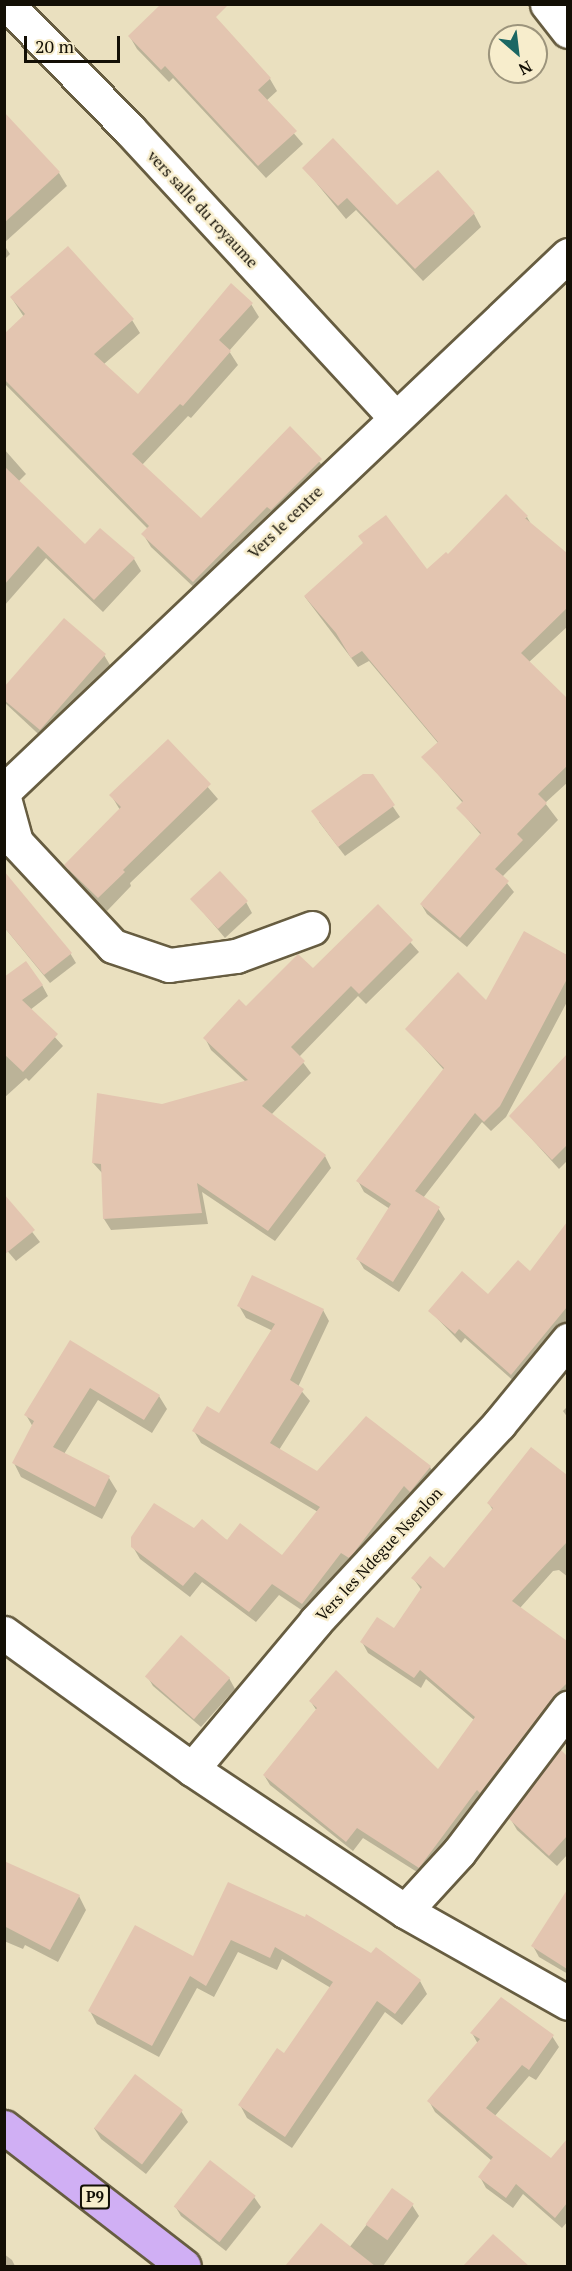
<!DOCTYPE html>
<html>
<head>
<meta charset="utf-8">
<style>
	body { margin:0 }
	#map { position:relative; width:572px; height:2271px; overflow:hidden; background:#eae0bf; font-family:"PT Serif",serif }
	div>[style] { position:absolute }
	[style*='--x'] { left:calc(var(--x)*1px); top:calc(var(--y)*1px); width:calc(var(--w)*1px); rotate:calc(var(--a)*1deg) }
	.shadow>* { inset:0; background:#0003 }
	.building>* { inset:0; background:#e3c5b0; transform-origin:0 0 }
	.roads { filter:drop-shadow(2px 0 #675d41) drop-shadow(-2px 0 #675d41) drop-shadow(0 2px #675d41) drop-shadow(0 -2px #675d41) }
	.minor>* { height:33px; margin:-16.5px; padding:0 16.5px; transform-origin:16.5px; border-radius:16.5px; background:#fff }
	.primary>* { height:33px; margin:-16.5px; padding:0 16.5px; transform-origin:16.5px; border-radius:16.5px; background:#d0aff4 }
	span { translate:-50% -50%; white-space:nowrap; text-align:center; line-height:1.15; -webkit-text-stroke:5px #f7edcc; paint-order:stroke }
	.shield-label span { padding:2px 4px; background:#f7edcc; border:2px solid; border-radius:4px; -webkit-text-stroke-width:0 }
	.shield-label { font-size:15px; color:#130f05; font-weight:700 }
	.street-label { font-size:16px; color:#130f05 }
	.frame { position:absolute; inset:0; border:6px solid #130f05; pointer-events:none }
	.north { position:absolute; left:488px; top:24px; width:60px; height:60px; box-sizing:border-box; background:#f7edcc; border:2px solid #9c947c; border-radius:50%; rotate:152deg; font-size:16px; font-weight:700; line-height:24px; text-align:center; color:#130f05 }
	.north::after { content:''; display:block; margin:auto; width:21px; height:27px; background:#1b6763; clip-path:polygon(50% 0,100% 100%,50% 72%,0 100%) }
	.scale { position:absolute; left:24px; top:36px; width:96px; height:27px; box-sizing:border-box; border:3px solid #130f05; border-top:0; padding-left:8px; font-size:18px; line-height:21px; white-space:nowrap; color:#130f05; -webkit-text-stroke:4px #f7edcc; paint-order:stroke }
</style>
</head>
<body>
<div id="map">
	<div class="shadow">
		<i style="clip-path:polygon(130px 37px,270px 79px,277px 91px,266px 101px,303px 144px,266px 178px,173px 78px,169px 82px,137px 49px)"></i>
		<i style="clip-path:polygon(4px 125px,59px 173px,67px 186px,4px 243px)"></i>
		<i style="clip-path:polygon(304px 168px,396px 207px,474px 214px,481px 227px,423px 281px,356px 210px,346px 219px)"></i>
		<i style="clip-path:polygon(4px 245px,10px 254px,4px 260px)"></i>
		<i style="clip-path:polygon(11px 297px,132px 320px,140px 333px,104px 364px,138px 396px,251px 304px,259px 317px,229px 351px,238px 365px,191px 418px,188px 416px,142px 465px,201px 520px,290px 428px,329px 473px,201px 594px,151px 547px,143px 534px,148px 529px,4px 383px,4px 336px,24px 317px)"></i>
		<i style="clip-path:polygon(4px 449px,26px 474px,18px 482px,85px 546px,134px 559px,141px 571px,103px 612px,46px 558px,4px 606px)"></i>
		<i style="clip-path:polygon(527px 517px,532px 526px,568px 555px,568px 626px,528px 663px,568px 701px,568px 782px,545px 803px,558px 820px,502px 877px,514px 892px,467px 947px,427px 914px,421px 904px,481px 835px,458px 808px,463px 803px,423px 757px,438px 743px,369px 661px,358px 667px,305px 597px,426px 571px)"></i>
		<i style="clip-path:polygon(104px 655px,113px 670px,49px 744px,4px 702px,4px 690px)"></i>
		<i style="clip-path:polygon(168px 741px,218px 799px,130px 883px,131px 886px,107px 911px,74px 879px,66px 865px,120px 810px,111px 795px)"></i>
		<i style="clip-path:polygon(372px 776px,400px 817px,345px 856px,319px 822px)"></i>
		<i style="clip-path:polygon(192px 899px,246px 902px,252px 913px,225px 938px)"></i>
		<i style="clip-path:polygon(378px 906px,419px 952px,366px 1004px,358px 996px,299px 1057px,311px 1073px,271px 1115px,325px 1156px,331px 1168px,275px 1241px,202px 1192px,208px 1224px,111px 1230px,104px 1219px,103px 1174px,93px 1163px,163px 1105px,246px 1082px,211px 1050px,205px 1038px,247px 1008px,313px 970px)"></i>
		<i style="clip-path:polygon(4px 927px,70px 953px,76px 963px,50px 983px)"></i>
		<i style="clip-path:polygon(524px 933px,568px 956px,568px 1000px,506px 1117px,491px 1131px,482px 1122px,423px 1198px,438px 1208px,445px 1219px,399px 1292px,364px 1269px,358px 1259px,390px 1209px,364px 1192px,358px 1181px,444px 1070px,407px 1029px,487px 1003px)"></i>
		<i style="clip-path:polygon(4px 978px,42px 985px,48px 996px,30px 1010px,63px 1046px,29px 1081px,26px 1078px,4px 1098px)"></i>
		<i style="clip-path:polygon(568px 1056px,568px 1160px,559px 1169px,511px 1116px)"></i>
		<i style="clip-path:polygon(4px 1196px,40px 1242px,16px 1261px,4px 1247px)"></i>
		<i style="clip-path:polygon(568px 1224px,568px 1323px,517px 1384px,465px 1338px,461px 1343px,430px 1311px,488px 1296px,530px 1273px)"></i>
		<i style="clip-path:polygon(239px 1306px,323px 1310px,329px 1321px,298px 1387px,310px 1401px,279px 1450px,318px 1473px,430px 1467px,437px 1479px,309px 1615px,279px 1595px,256px 1622px,202px 1582px,190px 1597px,140px 1559px,133px 1547px,195px 1530px,282px 1557px,318px 1512px,201px 1443px,194px 1431px,220px 1415px,273px 1331px,246px 1318px)"></i>
		<i style="clip-path:polygon(71px 1342px,159px 1396px,167px 1409px,152px 1433px,98px 1400px,64px 1454px,109px 1478px,117px 1491px,102px 1519px,21px 1477px,14px 1463px,33px 1427px,26px 1415px)"></i>
		<i style="clip-path:polygon(568px 1406px,568px 1418px,563px 1411px)"></i>
		<i style="clip-path:polygon(531px 1450px,568px 1477px,568px 1577px,559px 1570px,553px 1571px,520px 1608px,568px 1643px,568px 1696px,425px 1877px,363px 1838px,353px 1851px,270px 1785px,264px 1775px,317px 1711px,311px 1702px,438px 1772px,474px 1720px,426px 1679px,421px 1688px,368px 1653px,362px 1642px,395px 1630px,422px 1591px,413px 1578px,444px 1570px,493px 1510px,489px 1504px)"></i>
		<i style="clip-path:polygon(147px 1676px,229px 1678px,235px 1689px,201px 1727px,153px 1686px)"></i>
		<i style="clip-path:polygon(562px 1753px,568px 1758px,568px 1854px,557px 1866px,517px 1830px,510px 1818px)"></i>
		<i style="clip-path:polygon(4px 1863px,79px 1896px,86px 1910px,58px 1962px,25px 1945px,23px 1949px,4px 1941px)"></i>
		<i style="clip-path:polygon(229px 1884px,420px 1981px,427px 1994px,402px 2025px,385px 2012px,292px 2148px,247px 2118px,240px 2105px,285px 2055px,331px 1988px,282px 1959px,277px 1970px,238px 1952px,214px 1997px,197px 1988px,159px 2057px,97px 2024px,90px 2011px,194px 1958px)"></i>
		<i style="clip-path:polygon(562px 1901px,568px 1904px,568px 1974px,539px 1957px,533px 1946px)"></i>
		<i style="clip-path:polygon(472px 2033px,552px 2036px,559px 2047px,536px 2080px,529px 2076px,494px 2117px,551px 2160px,568px 2141px,568px 2221px,562px 2228px,523px 2194px,513px 2208px,486px 2188px,480px 2177px,492px 2161px,435px 2112px,429px 2101px,478px 2044px)"></i>
		<i style="clip-path:polygon(181px 2111px,188px 2122px,146px 2174px,101px 2139px,94px 2128px)"></i>
		<i style="clip-path:polygon(393px 2190px,412px 2205px,419px 2216px,383px 2266px,287px 2266px,321px 2225px,349px 2248px)"></i>
		<i style="clip-path:polygon(254px 2197px,261px 2207px,226px 2251px,181px 2216px,175px 2206px)"></i>
		<i style="clip-path:polygon(494px 2236px,527px 2266px,465px 2266px)"></i>
		<i style="clip-path:polygon(4px 2254px,12px 2260px,15px 2266px,4px 2266px)"></i>
	</div>
	<div class="building">
		<i style="clip-path:polygon(161px 4px,229px 4px,216px 17px,271px 78px,258px 90px,297px 131px,258px 166px,165px 66px,161px 70px,128px 36px)"></i>
		<i style="clip-path:polygon(4px 112px,60px 172px,4px 223px)"></i>
		<i style="clip-path:polygon(333px 138px,397px 205px,438px 170px,475px 213px,415px 269px,347px 198px,338px 206px,302px 168px)"></i>
		<i style="clip-path:polygon(68px 246px,134px 319px,94px 354px,138px 394px,231px 283px,253px 303px,219px 340px,231px 351px,183px 406px,180px 404px,132px 454px,201px 518px,290px 426px,322px 459px,271px 510px,267px 507px,193px 582px,141px 534px,149px 526px,4px 379px,4px 334px,25px 314px,10px 297px)"></i>
		<i style="clip-path:polygon(4px 466px,85px 544px,100px 528px,135px 558px,94px 600px,38px 546px,4px 585px)"></i>
		<i style="clip-path:polygon(506px 494px,528px 516px,525px 518px,567px 553px,567px 608px,521px 653px,567px 698px,567px 766px,538px 794px,547px 803px,517px 834px,523px 840px,495px 869px,509px 881px,460px 938px,420px 904px,481px 833px,456px 808px,463px 801px,421px 757px,438px 742px,362px 651px,351px 658px,336px 633px,304px 596px,363px 543px,358px 536px,386px 515px,427px 569px,446px 552px,448px 554px)"></i>
		<i style="clip-path:polygon(64px 618px,106px 654px,40px 730px,4px 700px,4px 687px)"></i>
		<i style="clip-path:polygon(168px 739px,211px 784px,123px 870px,125px 872px,98px 898px,64px 865px,121px 807px,109px 795px)"></i>
		<i style="clip-path:polygon(363px 774px,373px 774px,395px 805px,338px 847px,311px 811px)"></i>
		<i style="clip-path:polygon(4px 871px,72px 953px,44px 975px,4px 927px)"></i>
		<i style="left:220px;top:871px;width:41px;height:41px;rotate:47deg"></i>
		<i style="clip-path:polygon(378px 904px,413px 940px,359px 994px,351px 986px,291px 1047px,305px 1061px,262px 1106px,326px 1155px,268px 1231px,197px 1183px,202px 1213px,103px 1219px,101px 1164px,92px 1163px,97px 1093px,162px 1104px,248px 1080px,203px 1038px,239px 999px,246px 1006px,298px 954px,313px 968px)"></i>
		<i style="clip-path:polygon(524px 931px,567px 955px,567px 979px,500px 1106px,484px 1122px,475px 1113px,415px 1191px,440px 1207px,393px 1282px,356px 1259px,391px 1204px,356px 1181px,444px 1068px,405px 1029px,458px 972px,486px 1000px)"></i>
		<i style="clip-path:polygon(26px 961px,43px 985px,22px 1000px,58px 1034px,23px 1072px,4px 1054px,4px 977px)"></i>
		<i style="clip-path:polygon(567px 1054px,567px 1145px,552px 1160px,509px 1116px)"></i>
		<i style="clip-path:polygon(4px 1194px,35px 1230px,4px 1255px)"></i>
		<i style="clip-path:polygon(567px 1222px,567px 1307px,511px 1375px,459px 1329px,455px 1334px,428px 1311px,462px 1271px,488px 1294px,518px 1260px,530px 1271px)"></i>
		<i style="clip-path:polygon(252px 1275px,324px 1309px,290px 1380px,304px 1389px,270px 1443px,317px 1471px,366px 1416px,431px 1466px,410px 1492px,404px 1486px,353px 1554px,349px 1558px,341px 1553px,302px 1604px,272px 1584px,249px 1612px,195px 1572px,183px 1586px,131px 1547px,131px 1537px,154px 1503px,194px 1528px,202px 1519px,227px 1540px,240px 1523px,282px 1555px,320px 1507px,192px 1431px,207px 1406px,219px 1413px,275px 1324px,237px 1306px)"></i>
		<i style="clip-path:polygon(70px 1340px,160px 1395px,144px 1420px,90px 1388px,53px 1447px,110px 1476px,95px 1507px,12px 1463px,34px 1421px,24px 1415px)"></i>
		<i style="clip-path:polygon(531px 1447px,567px 1475px,567px 1542px,512px 1601px,567px 1641px,567px 1683px,553px 1697px,480px 1793px,477px 1790px,419px 1868px,357px 1828px,346px 1842px,263px 1775px,317px 1708px,309px 1701px,336px 1670px,438px 1769px,475px 1717px,420px 1670px,414px 1678px,360px 1642px,377px 1617px,394px 1628px,422px 1587px,411px 1578px,430px 1556px,444px 1568px,493px 1508px,487px 1503px)"></i>
		<i style="left:181px;top:1635px;width:65px;height:55px;rotate:41deg"></i>
		<i style="clip-path:polygon(560px 1749px,567px 1756px,567px 1836px,549px 1856px,508px 1818px)"></i>
		<i style="clip-path:polygon(4px 1861px,80px 1895px,50px 1950px,4px 1926px)"></i>
		<i style="clip-path:polygon(228px 1882px,305px 1917px,306px 1914px,371px 1953px,376px 1947px,421px 1980px,395px 2014px,377px 2001px,285px 2137px,238px 2105px,277px 2048px,284px 2053px,333px 1982px,275px 1947px,270px 1958px,231px 1940px,206px 1986px,190px 1976px,152px 2046px,88px 2011px,135px 1925px,193px 1956px)"></i>
		<i style="clip-path:polygon(567px 1890px,567px 1969px,531px 1946px)"></i>
		<i style="clip-path:polygon(501px 1997px,554px 2035px,529px 2070px,522px 2065px,486px 2108px,551px 2158px,567px 2139px,567px 2203px,555px 2218px,516px 2184px,506px 2198px,478px 2177px,493px 2157px,427px 2101px,480px 2039px,470px 2033px)"></i>
		<i style="left:135px;top:2074px;width:60px;height:68px;rotate:37deg"></i>
		<i style="left:210px;top:2160px;width:58px;height:59px;rotate:38deg"></i>
		<i style="left:392px;top:2188px;width:27px;height:45px;rotate:36deg"></i>
		<i style="clip-path:polygon(321px 2223px,375px 2266px,285px 2266px)"></i>
		<i style="clip-path:polygon(493px 2234px,529px 2266px,463px 2266px)"></i>
	</div>
	<div class="roads">
		<div class="minor">
			<i style="--x:7;--y:4;--w:175;--a:45.7"></i>
			<i style="--x:129;--y:129;--w:392;--a:47.3"></i>
			<i style="--x:547;--y:4;--w:34;--a:52"></i>
			<i style="--x:4;--y:791;--w:778;--a:-43.54"></i>
			<i style="--x:4;--y:798;--w:46;--a:74.7"></i>
			<i style="--x:16;--y:842;--w:142;--a:47"></i>
			<i style="--x:113;--y:946;--w:59;--a:18.7"></i>
			<i style="--x:169;--y:965;--w:68;--a:-7.7"></i>
			<i style="--x:236;--y:956;--w:81;--a:-20.2"></i>
			<i style="--x:4;--y:1633;--w:232;--a:35.9"></i>
			<i style="--x:192;--y:1769;--w:256;--a:33.7"></i>
			<i style="--x:405;--y:1911;--w:187;--a:29.4"></i>
			<i style="--x:192;--y:1769;--w:193;--a:-50"></i>
			<i style="--x:316;--y:1621;--w:269;--a:-47.1"></i>
			<i style="--x:499;--y:1424;--w:109;--a:-50.6"></i>
			<i style="--x:405;--y:1911;--w:80;--a:-47.5"></i>
			<i style="--x:459;--y:1852;--w:181;--a:-52.9"></i>
		</div>
		<div class="primary">
			<i style="--x:4;--y:2127;--w:227;--a:37.7"></i>
		</div>
	</div>
	<div class="shield-label">
		<span style="left:95px;top:2197px">P9</span>
	</div>
	<div class="street-label">
		<span style="left:203px;top:209px;rotate:47deg">vers salle du royaume</span>
		<span style="left:285px;top:522px;rotate:-44deg">Vers le centre</span>
		<span style="left:379px;top:1554px;rotate:-47deg">Vers les Ndegue Nsenlon</span>
	</div>
	<div class="frame"></div>
	<div class="north">N</div>
	<div class="scale">20 m</div>
</div>
</body>
</html>
